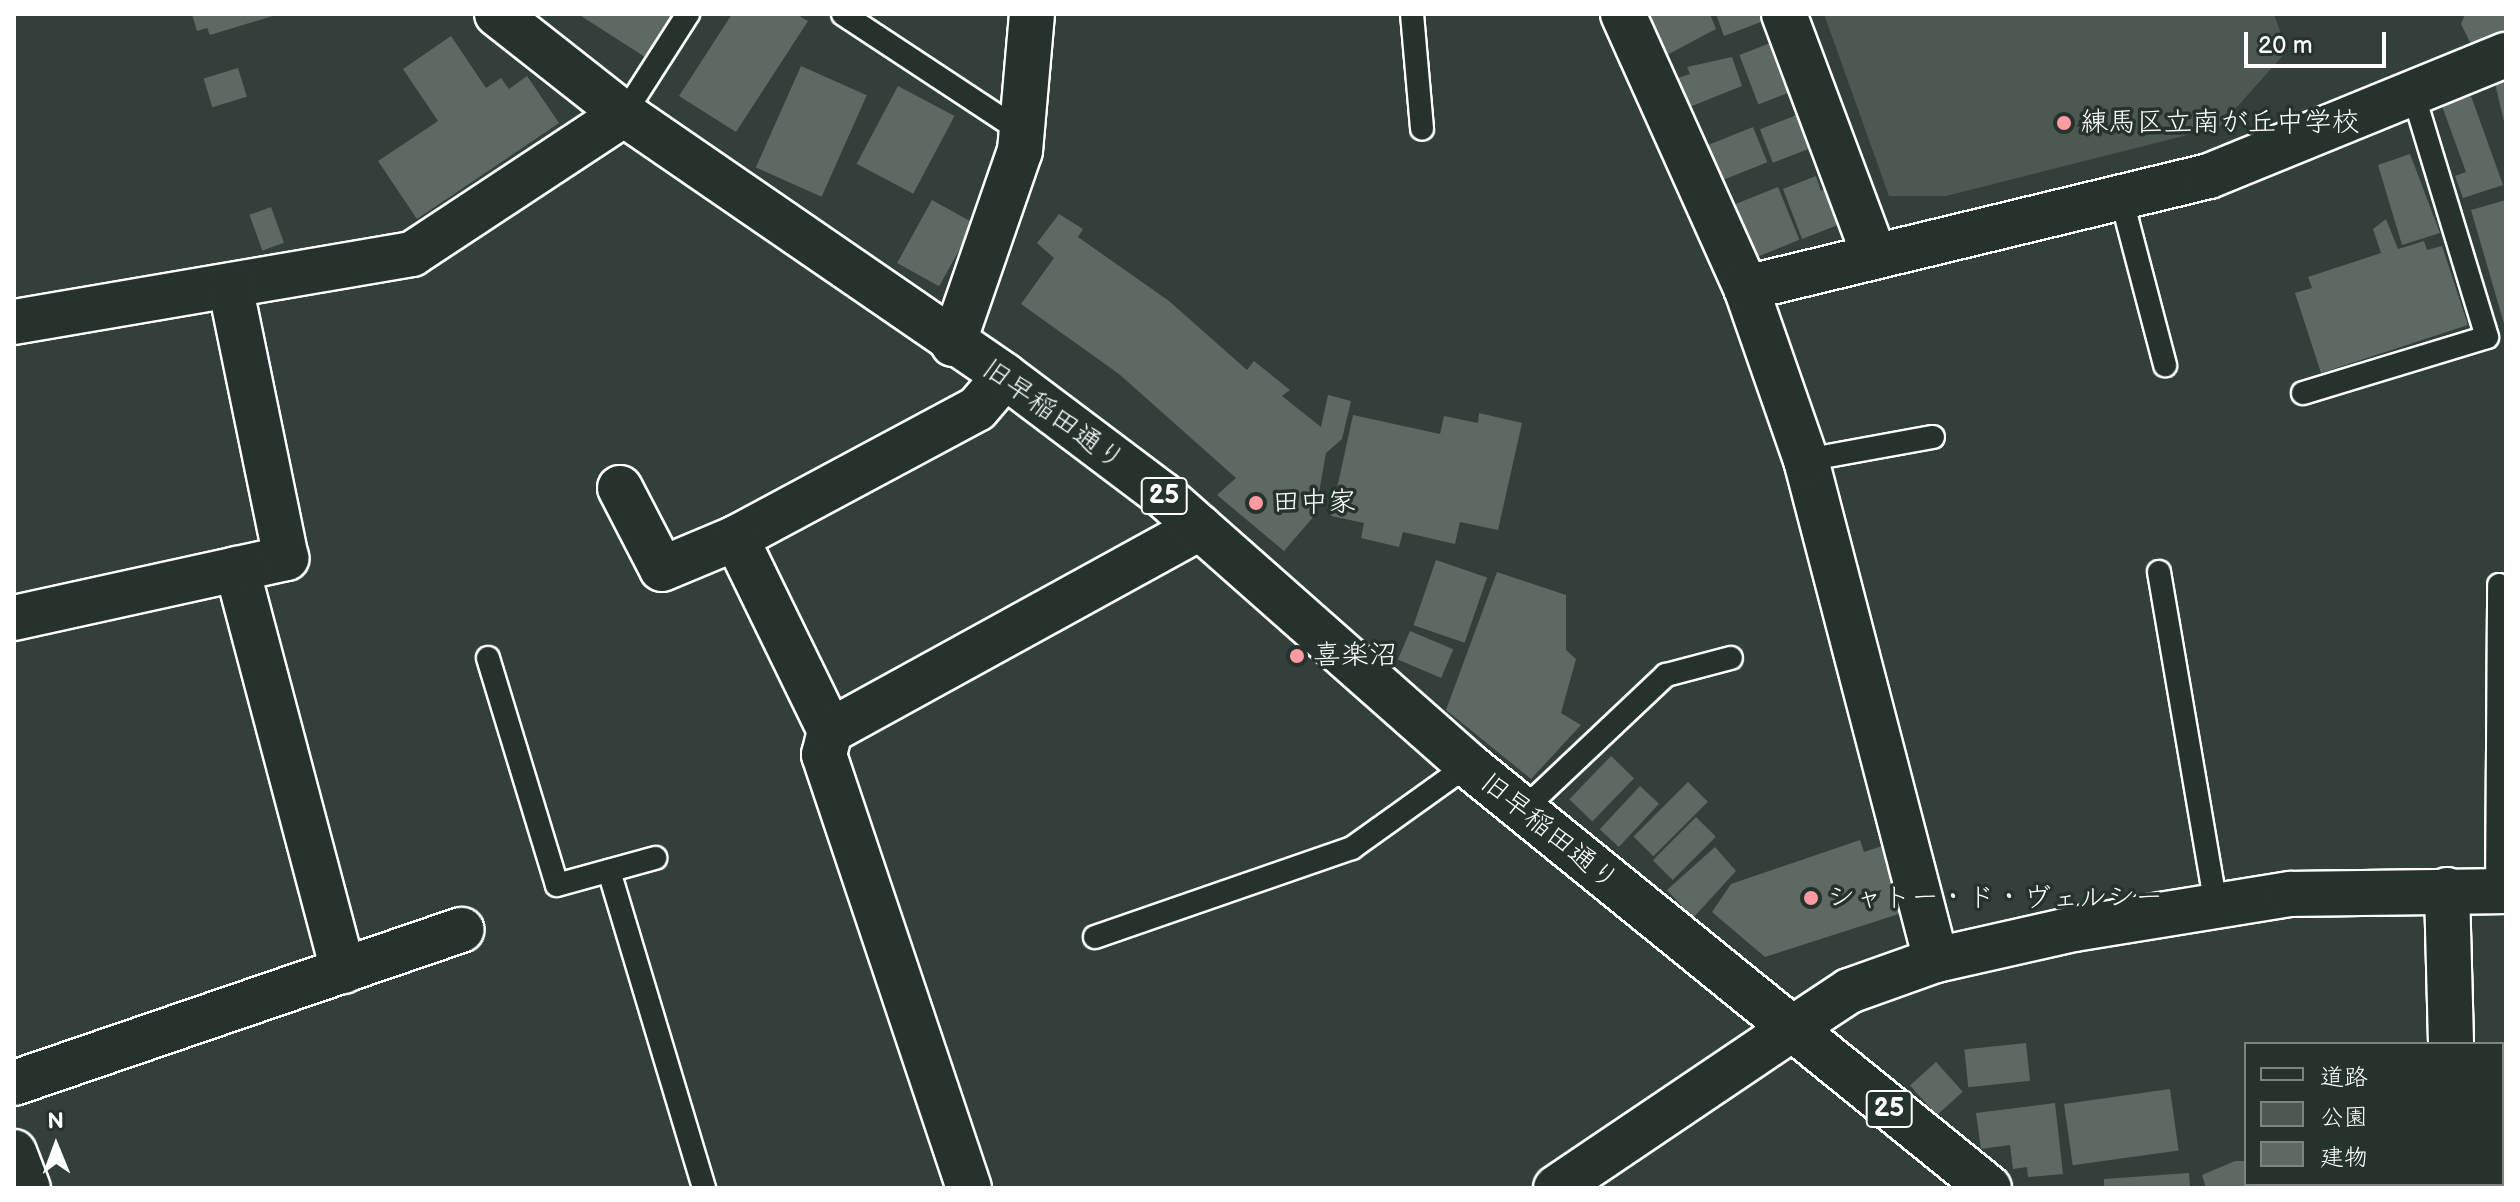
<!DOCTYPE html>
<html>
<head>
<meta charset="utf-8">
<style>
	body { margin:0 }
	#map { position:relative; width:2520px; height:1202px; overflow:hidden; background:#333f3a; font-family:"Balsamiq Sans","Klee One",sans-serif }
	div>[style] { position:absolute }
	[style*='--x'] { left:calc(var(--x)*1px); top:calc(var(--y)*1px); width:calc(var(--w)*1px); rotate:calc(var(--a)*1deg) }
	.green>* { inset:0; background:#4d5853 }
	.building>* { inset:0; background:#5f6964; transform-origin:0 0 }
	.roads { filter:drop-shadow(2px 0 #fff) drop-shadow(-2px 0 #fff) drop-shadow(0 2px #fff) drop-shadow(0 -2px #fff) }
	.service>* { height:22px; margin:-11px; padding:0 11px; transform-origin:11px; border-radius:11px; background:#26332d }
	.minor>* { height:44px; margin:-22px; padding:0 22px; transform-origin:22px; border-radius:22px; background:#26332d }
	.tertiary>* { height:44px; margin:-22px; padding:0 22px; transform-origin:22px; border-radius:22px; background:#26332d }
	.primary>* { height:44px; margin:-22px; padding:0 22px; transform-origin:22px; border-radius:22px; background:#26332d }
	.dots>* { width:22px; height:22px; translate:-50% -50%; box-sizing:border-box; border:4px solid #26332d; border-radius:50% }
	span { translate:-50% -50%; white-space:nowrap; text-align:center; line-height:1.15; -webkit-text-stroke:7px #26332d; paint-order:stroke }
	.shield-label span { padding:2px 6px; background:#26332d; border:2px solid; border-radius:6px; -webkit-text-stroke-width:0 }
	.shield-label { font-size:26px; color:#fff; font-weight:700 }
	.poi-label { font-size:28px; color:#fff }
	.left { translate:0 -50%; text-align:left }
	.street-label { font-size:28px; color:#fff }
	.frame { position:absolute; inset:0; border:16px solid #fff; pointer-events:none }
	.legend { position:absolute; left:2244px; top:1042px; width:260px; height:144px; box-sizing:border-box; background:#26332d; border:2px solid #7d8581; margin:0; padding:10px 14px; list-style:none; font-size:24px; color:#fff }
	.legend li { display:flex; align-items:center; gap:16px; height:40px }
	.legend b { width:40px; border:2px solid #7d8581 }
	.north { position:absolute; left:16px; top:1106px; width:80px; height:80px; -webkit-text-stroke:6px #26332d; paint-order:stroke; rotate:359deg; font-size:22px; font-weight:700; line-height:32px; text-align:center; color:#fff }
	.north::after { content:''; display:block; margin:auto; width:28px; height:36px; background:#fff; clip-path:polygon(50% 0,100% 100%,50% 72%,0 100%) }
	.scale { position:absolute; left:2244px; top:32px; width:142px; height:36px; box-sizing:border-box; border:4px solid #fff; border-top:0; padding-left:10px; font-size:24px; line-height:28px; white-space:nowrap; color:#fff; -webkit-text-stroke:6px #26332d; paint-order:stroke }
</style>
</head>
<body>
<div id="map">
	<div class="green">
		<i style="clip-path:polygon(1824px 14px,2274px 14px,2287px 51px,2219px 127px,1946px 196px,1889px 196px)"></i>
	</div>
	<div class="building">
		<i style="clip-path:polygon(192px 14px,276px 14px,276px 15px,210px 35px,207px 28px,197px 31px)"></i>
		<i style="clip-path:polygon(578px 14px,676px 14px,648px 59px)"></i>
		<i style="clip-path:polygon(732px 14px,796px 14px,808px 21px,736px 132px,679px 96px)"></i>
		<i style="clip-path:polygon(1649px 14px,1710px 14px,1716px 29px,1665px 56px)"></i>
		<i style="clip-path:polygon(1716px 14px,1764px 14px,1766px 20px,1724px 36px)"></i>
		<i style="clip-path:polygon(2465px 14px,2506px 14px,2506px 32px,2473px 48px,2461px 24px)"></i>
		<i style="clip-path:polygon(451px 36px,486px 88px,501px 78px,509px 89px,527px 76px,559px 123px,417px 219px,378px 161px,438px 121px,403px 69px)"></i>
		<i style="left:1773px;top:42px;width:53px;height:36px;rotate:69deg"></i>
		<i style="clip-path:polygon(1732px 57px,1742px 86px,1687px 108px,1675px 79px,1690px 74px,1687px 67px)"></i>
		<i style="left:801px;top:66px;width:72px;height:111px;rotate:24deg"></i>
		<i style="left:238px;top:68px;width:30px;height:36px;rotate:73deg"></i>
		<i style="clip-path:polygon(2506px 81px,2506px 126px,2505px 126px,2495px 83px)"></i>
		<i style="left:898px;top:86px;width:64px;height:88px;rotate:28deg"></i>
		<i style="clip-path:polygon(2471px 96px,2503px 185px,2463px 198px,2455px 176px,2466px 172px,2442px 106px)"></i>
		<i style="left:1802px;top:113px;width:36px;height:45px;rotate:69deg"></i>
		<i style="left:1753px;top:127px;width:38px;height:49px;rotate:68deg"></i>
		<i style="clip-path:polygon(2410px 154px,2440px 233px,2402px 245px,2378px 165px)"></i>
		<i style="clip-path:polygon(1816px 176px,1821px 191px,1829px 187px,1843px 223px,1802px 239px,1783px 189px)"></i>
		<i style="left:1778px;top:187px;width:57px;height:51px;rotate:68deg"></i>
		<i style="left:932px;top:200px;width:48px;height:72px;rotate:29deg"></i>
		<i style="clip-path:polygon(2506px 200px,2506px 327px,2505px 327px,2471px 210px)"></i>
		<i style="left:271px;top:207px;width:38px;height:23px;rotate:70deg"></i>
		<i style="clip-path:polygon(1059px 214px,1083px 229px,1078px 237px,1169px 301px,1247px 370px,1254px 361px,1290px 390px,1282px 396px,1321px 427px,1328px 395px,1351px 401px,1342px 439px,1326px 453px,1315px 515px,1284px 551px,1217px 495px,1236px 478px,1119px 374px,1021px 304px,1054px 258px,1037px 243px)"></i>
		<i style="clip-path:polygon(2386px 219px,2398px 249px,2424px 241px,2427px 250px,2442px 246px,2468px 325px,2321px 373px,2295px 293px,2312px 288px,2308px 277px,2381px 253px,2373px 229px)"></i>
		<i style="clip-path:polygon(1479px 413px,1522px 423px,1498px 530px,1460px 522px,1455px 544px,1403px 532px,1399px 547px,1361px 538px,1364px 523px,1331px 516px,1353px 415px,1440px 434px,1444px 416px,1478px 423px)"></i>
		<i style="left:1436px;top:560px;width:54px;height:69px;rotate:19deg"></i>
		<i style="clip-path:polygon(1497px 572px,1566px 595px,1566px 650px,1576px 659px,1561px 713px,1581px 725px,1531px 779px,1446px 710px)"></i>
		<i style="left:1410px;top:631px;width:47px;height:31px;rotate:23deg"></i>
		<i style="left:1611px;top:756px;width:32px;height:60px;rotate:44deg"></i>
		<i style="left:1688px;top:782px;width:28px;height:77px;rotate:45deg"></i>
		<i style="left:1640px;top:786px;width:26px;height:59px;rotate:43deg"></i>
		<i style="left:1696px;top:817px;width:28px;height:61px;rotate:45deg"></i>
		<i style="clip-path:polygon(1860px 840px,1864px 852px,1885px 845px,1905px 912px,1765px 957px,1712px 912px,1731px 884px)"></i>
		<i style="clip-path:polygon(1715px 847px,1736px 871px,1693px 918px,1667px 890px)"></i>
		<i style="left:2026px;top:1043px;width:38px;height:62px;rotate:84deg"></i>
		<i style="left:1936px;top:1062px;width:40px;height:35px;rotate:48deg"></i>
		<i style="left:2170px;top:1089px;width:62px;height:107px;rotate:82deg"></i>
		<i style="clip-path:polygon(2055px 1103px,2063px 1174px,2028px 1177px,2027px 1167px,2013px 1169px,2010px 1145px,1981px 1149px,1976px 1113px)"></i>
		<i style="clip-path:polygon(2235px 1161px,2246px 1161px,2246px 1184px,2330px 1188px,2206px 1188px,2202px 1175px)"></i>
		<i style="clip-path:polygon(2189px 1173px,2190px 1188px,2104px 1188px,2104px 1179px)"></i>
	</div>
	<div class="roads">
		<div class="service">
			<i style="--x:843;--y:14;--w:214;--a:33.4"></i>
			<i style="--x:1412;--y:14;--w:115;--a:85"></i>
			<i style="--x:624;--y:114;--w:119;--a:-57.4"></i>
			<i style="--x:2121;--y:197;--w:174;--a:75.3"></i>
			<i style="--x:2303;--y:393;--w:192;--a:-16.9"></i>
			<i style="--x:2487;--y:337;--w:251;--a:-106.9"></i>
			<i style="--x:1806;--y:460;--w:129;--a:-10.3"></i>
			<i style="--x:2159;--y:572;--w:337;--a:80.3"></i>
			<i style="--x:488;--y:658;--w:237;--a:73.1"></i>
			<i style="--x:557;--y:885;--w:102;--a:-15.4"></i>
			<i style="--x:1522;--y:811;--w:198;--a:-43.4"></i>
			<i style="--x:1666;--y:675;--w:67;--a:-14.7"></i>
			<i style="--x:609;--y:871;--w:331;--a:73.3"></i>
			<i style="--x:2497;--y:891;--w:306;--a:-89.6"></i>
			<i style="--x:1095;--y:937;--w:272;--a:-19.1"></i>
			<i style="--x:1352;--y:848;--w:143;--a:-35.6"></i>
		</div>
		<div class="minor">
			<i style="--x:1623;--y:14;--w:300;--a:65.8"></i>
			<i style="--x:1784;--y:14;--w:259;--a:69.5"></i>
			<i style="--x:14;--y:322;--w:404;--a:-9.7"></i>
			<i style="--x:412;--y:254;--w:254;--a:-33.4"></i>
			<i style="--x:953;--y:344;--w:204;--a:-70.9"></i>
			<i style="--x:1020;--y:151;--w:138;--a:-85"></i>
			<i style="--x:620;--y:488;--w:91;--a:62.6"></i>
			<i style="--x:662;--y:569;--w:80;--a:-22.7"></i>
			<i style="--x:736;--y:538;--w:273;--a:-28.2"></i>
			<i style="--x:977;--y:409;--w:43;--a:-49.7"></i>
			<i style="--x:736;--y:538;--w:215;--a:64"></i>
			<i style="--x:237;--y:569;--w:416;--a:75.2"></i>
			<i style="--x:14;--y:618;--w:279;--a:-12.4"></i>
			<i style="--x:286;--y:558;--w:278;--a:-101.6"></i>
			<i style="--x:2447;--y:890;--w:154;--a:88.5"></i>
			<i style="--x:1936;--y:960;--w:517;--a:-104.57"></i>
			<i style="--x:1806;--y:460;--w:182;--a:-109.2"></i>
			<i style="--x:1746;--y:288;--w:476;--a:-13.6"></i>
			<i style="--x:2209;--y:176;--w:321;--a:-22.2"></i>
			<i style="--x:14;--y:1083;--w:473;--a:-18.9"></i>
			<i style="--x:14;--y:1152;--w:39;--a:69"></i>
			<i style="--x:2456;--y:1184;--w:4;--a:90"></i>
			<i style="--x:969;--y:1188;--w:457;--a:-108.5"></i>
			<i style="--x:824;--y:755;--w:25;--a:-76"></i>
			<i style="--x:830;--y:731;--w:422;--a:-28.8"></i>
			<i style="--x:1556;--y:1188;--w:282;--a:-34"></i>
		</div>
		<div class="tertiary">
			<i style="--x:1790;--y:1030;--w:71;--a:-33.5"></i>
			<i style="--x:1849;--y:991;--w:92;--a:-19.6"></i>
			<i style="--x:1936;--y:960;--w:141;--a:-12.7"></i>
			<i style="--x:2074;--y:929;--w:220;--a:-9.2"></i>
			<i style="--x:2291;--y:894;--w:215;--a:-0.8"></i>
		</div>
		<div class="primary">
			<i style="--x:497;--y:14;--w:162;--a:38.2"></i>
			<i style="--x:624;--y:114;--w:462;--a:34.5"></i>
			<i style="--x:1005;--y:376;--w:198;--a:37"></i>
			<i style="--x:1163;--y:495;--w:407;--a:41.5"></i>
			<i style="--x:1468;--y:765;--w:671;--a:39.07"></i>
		</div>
	</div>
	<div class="dots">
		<i style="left:2064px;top:123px;background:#ff9aa2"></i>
		<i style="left:1256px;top:503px;background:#ff9aa2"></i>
		<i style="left:1297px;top:656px;background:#ff9aa2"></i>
		<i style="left:1811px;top:898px;background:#ff9aa2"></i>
	</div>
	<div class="shield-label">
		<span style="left:1164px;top:496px">25</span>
		<span style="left:1889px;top:1109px">25</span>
	</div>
	<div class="poi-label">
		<span class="left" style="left:2080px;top:123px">練馬区立南が丘中学校</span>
		<span class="left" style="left:1272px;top:503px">田中家</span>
		<span class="left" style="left:1313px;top:656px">喜楽沼</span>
		<span class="left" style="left:1827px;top:898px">シャトー・ド・ヴェルシー</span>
	</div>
	<div class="street-label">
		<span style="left:1053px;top:415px;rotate:36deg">旧早稲田通り</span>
		<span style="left:1549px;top:832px;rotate:39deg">旧早稲田通り</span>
	</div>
	<div class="frame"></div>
	<ul class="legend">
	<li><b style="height:10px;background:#26332d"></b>道路</li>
	<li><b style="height:22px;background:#4d5853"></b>公園</li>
	<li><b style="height:22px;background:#5f6964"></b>建物</li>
	</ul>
	<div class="north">N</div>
	<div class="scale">20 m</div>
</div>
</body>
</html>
